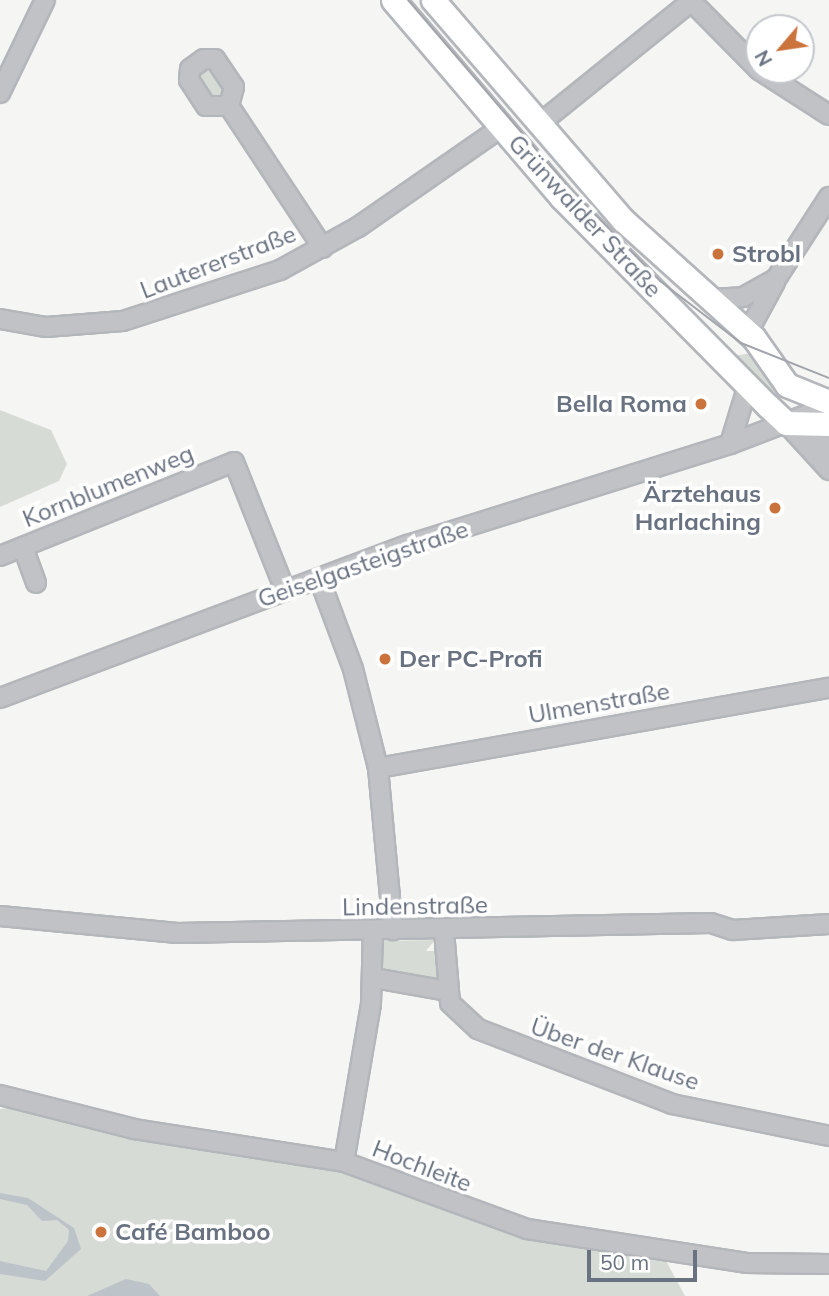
<!DOCTYPE html>
<html>
<head>
<meta charset="utf-8">
<style>
	body { margin:0 }
	#map { position:relative; width:829px; height:1296px; overflow:hidden; background:#f5f6f3; font-family:Mulish,sans-serif }
	div>[style] { position:absolute }
	[style*='--x'] { left:calc(var(--x)*1px); top:calc(var(--y)*1px); width:calc(var(--w)*1px); rotate:calc(var(--a)*1deg) }
	.green>* { inset:0; background:#d6dcd5 }
	.water>* { inset:0; background:#bcc3c9 }
	.roads { filter:drop-shadow(2px 0 #b3b6ba) drop-shadow(-2px 0 #b3b6ba) drop-shadow(0 2px #b3b6ba) drop-shadow(0 -2px #b3b6ba) }
	.minor>* { height:18px; margin:-9px; padding:0 9px; transform-origin:9px; border-radius:9px; background:#c0c2c6 }
	.major>* { height:23px; margin:-11.5px; padding:0 11.5px; transform-origin:11.5px; border-radius:11.5px; background:#fff }
	.tram>* { height:2px; margin:-1px; padding:0 1px; transform-origin:1px; border-radius:1px; background:#a1a5ab }
	.dots>* { width:19px; height:19px; translate:-50% -50%; box-sizing:border-box; border:4px solid #fff; border-radius:50% }
	span { translate:-50% -50%; white-space:nowrap; text-align:center; line-height:1.15; -webkit-text-stroke:7px #fff; paint-order:stroke }
	.street-label { font-size:24px; color:#697280 }
	.poi-label { font-size:24px; color:#697280; font-weight:700 }
	.left { translate:0 -50%; text-align:left }
	.right { translate:-100% -50%; text-align:right }
	.north { position:absolute; left:745px; top:14px; width:70px; height:70px; box-sizing:border-box; background:#fff; border:2px solid #c3c7cc; border-radius:50%; rotate:241deg; font-size:19px; font-weight:700; line-height:28px; text-align:center; color:#697280 }
	.north::after { content:''; display:block; margin:auto; width:24px; height:32px; background:#cb733d; clip-path:polygon(50% 0,100% 100%,50% 72%,0 100%) }
	.scale { position:absolute; left:587px; top:1250px; width:110px; height:32px; box-sizing:border-box; border:4px solid #697280; border-top:0; padding-left:9px; font-size:21px; line-height:24px; white-space:nowrap; color:#697280; -webkit-text-stroke:5px #fff; paint-order:stroke }
</style>
</head>
<body>
<div id="map">
	<div class="green">
		<i style="clip-path:polygon(209px 66px,227px 88px,224px 98px,211px 98px,198px 80px,199px 71px)"></i>
		<i style="clip-path:polygon(752px 353px,776px 388px,769px 396px,733px 356px)"></i>
		<i style="clip-path:polygon(0 410px,51px 430px,67px 464px,59px 481px,0 507px)"></i>
		<i style="clip-path:polygon(435px 940px,426px 951px,437px 951px,437px 979px,383px 970px,383px 941px)"></i>
		<i style="clip-path:polygon(9px 1108px,339px 1165px,499px 1229px,664px 1257px,685px 1296px,0 1296px,0 1109px)"></i>
	</div>
	<div class="water">
		<i style="clip-path:polygon(0 1193px,28px 1198px,74px 1228px,81px 1249px,45px 1281px,0 1274px,0 1261px,46px 1271px,68px 1241px,69px 1230px,57px 1220px,42px 1221px,27px 1205px,0 1199px)"></i>
		<i style="clip-path:polygon(126px 1279px,149px 1284px,160px 1296px,87px 1296px)"></i>
	</div>
	<div class="roads">
		<div class="minor">
			<i style="--x:690;--y:0;--w:98;--a:45.4"></i>
			<i style="--x:759;--y:70;--w:83;--a:32.7"></i>
			<i style="--x:0;--y:93;--w:103;--a:-64.2"></i>
			<i style="--x:229;--y:106;--w:23;--a:180"></i>
			<i style="--x:206;--y:106;--w:31;--a:-123"></i>
			<i style="--x:189;--y:80;--w:11;--a:-85"></i>
			<i style="--x:190;--y:69;--w:17;--a:-36"></i>
			<i style="--x:204;--y:59;--w:11;--a:0"></i>
			<i style="--x:215;--y:59;--w:34;--a:56"></i>
			<i style="--x:234;--y:87;--w:20;--a:105"></i>
			<i style="--x:229;--y:106;--w:170;--a:56.5"></i>
			<i style="--x:538;--y:125;--w:199;--a:-38.9"></i>
			<i style="--x:708;--y:299;--w:35;--a:-3"></i>
			<i style="--x:743;--y:297;--w:38;--a:-29"></i>
			<i style="--x:776;--y:279;--w:98;--a:-57.1"></i>
			<i style="--x:0;--y:319;--w:47;--a:9.9"></i>
			<i style="--x:46;--y:327;--w:77;--a:-4.5"></i>
			<i style="--x:123;--y:321;--w:165;--a:-18"></i>
			<i style="--x:280;--y:270;--w:89;--a:-28.9"></i>
			<i style="--x:358;--y:227;--w:175;--a:-34.8"></i>
			<i style="--x:748;--y:332;--w:57;--a:-61.6"></i>
			<i style="--x:809;--y:414;--w:42;--a:61.6"></i>
			<i style="--x:786;--y:423;--w:64;--a:47.5"></i>
			<i style="--x:730;--y:444;--w:62;--a:-73"></i>
			<i style="--x:23;--y:547;--w:38;--a:70"></i>
			<i style="--x:0;--y:556;--w:252;--a:-21.9"></i>
			<i style="--x:234;--y:462;--w:138;--a:68.3"></i>
			<i style="--x:319;--y:578;--w:97;--a:69.5"></i>
			<i style="--x:353;--y:669;--w:102;--a:75.8"></i>
			<i style="--x:378;--y:768;--w:163;--a:84.7"></i>
			<i style="--x:0;--y:698;--w:436;--a:-20.6"></i>
			<i style="--x:408;--y:545;--w:337;--a:-17.4"></i>
			<i style="--x:730;--y:444;--w:106;--a:-21"></i>
			<i style="--x:378;--y:768;--w:458;--a:-10.1"></i>
			<i style="--x:0;--y:916;--w:178;--a:5.5"></i>
			<i style="--x:177;--y:933;--w:534;--a:-1.07"></i>
			<i style="--x:711;--y:923;--w:23;--a:18"></i>
			<i style="--x:733;--y:930;--w:96;--a:-3.6"></i>
			<i style="--x:444;--y:931;--w:72;--a:85.2"></i>
			<i style="--x:450;--y:1003;--w:38;--a:43"></i>
			<i style="--x:478;--y:1029;--w:208;--a:21.1"></i>
			<i style="--x:672;--y:1104;--w:160;--a:11.5"></i>
			<i style="--x:374;--y:978;--w:74;--a:10.1"></i>
			<i style="--x:0;--y:1095;--w:138;--a:14.2"></i>
			<i style="--x:134;--y:1129;--w:213;--a:8.9"></i>
			<i style="--x:344;--y:1162;--w:195;--a:20.1"></i>
			<i style="--x:527;--y:1229;--w:222;--a:8.8"></i>
			<i style="--x:746;--y:1263;--w:83;--a:0.7"></i>
			<i style="--x:344;--y:1162;--w:160;--a:-80.3"></i>
			<i style="--x:371;--y:1004;--w:74;--a:-88.5"></i>
		</div>
		<div class="major">
			<i style="--x:393;--y:0;--w:260;--a:49.5"></i>
			<i style="--x:562;--y:198;--w:293;--a:45.3"></i>
			<i style="--x:768;--y:406;--w:25;--a:43"></i>
			<i style="--x:786;--y:423;--w:43;--a:1.3"></i>
			<i style="--x:433;--y:0;--w:291;--a:49.2"></i>
			<i style="--x:623;--y:220;--w:176;--a:42"></i>
			<i style="--x:754;--y:338;--w:57;--a:54.9"></i>
			<i style="--x:787;--y:385;--w:45;--a:22"></i>
		</div>
	</div>
	<div class="tram">
		<i style="--x:408;--y:0;--w:248;--a:49.4"></i>
		<i style="--x:569;--y:188;--w:130;--a:45.6"></i>
		<i style="--x:660;--y:281;--w:102;--a:37.4"></i>
		<i style="--x:741;--y:343;--w:95;--a:21.7"></i>
	</div>
	<div class="dots">
		<i style="left:718px;top:254px;background:#cb733d"></i>
		<i style="left:701px;top:404px;background:#cb733d"></i>
		<i style="left:775px;top:508px;background:#cb733d"></i>
		<i style="left:385px;top:659px;background:#cb733d"></i>
		<i style="left:101px;top:1232px;background:#cb733d"></i>
	</div>
	<div class="street-label">
		<span style="left:585px;top:216px;rotate:47deg">Grünwalder Straße</span>
		<span style="left:218px;top:262px;rotate:-21deg">Lautererstraße</span>
		<span style="left:108px;top:486px;rotate:-22deg">Kornblumenweg</span>
		<span style="left:363px;top:564px;rotate:-19deg">Geiselgasteigstraße</span>
		<span style="left:599px;top:703px;rotate:-10deg">Ulmenstraße</span>
		<span style="left:415px;top:906px;rotate:-1deg">Lindenstraße</span>
		<span style="left:615px;top:1054px;rotate:19deg">Über der Klause</span>
		<span style="left:422px;top:1166px;rotate:21deg">Hochleite</span>
	</div>
	<div class="poi-label">
		<span class="left" style="left:732px;top:254px">Strobl</span>
		<span class="right" style="left:687px;top:404px">Bella Roma</span>
		<span class="right" style="left:761px;top:508px">Ärztehaus<br>Harlaching</span>
		<span class="left" style="left:399px;top:659px">Der PC-Profi</span>
		<span class="left" style="left:115px;top:1232px">Café Bamboo</span>
	</div>
	<div class="north">N</div>
	<div class="scale">50 m</div>
</div>
</body>
</html>
